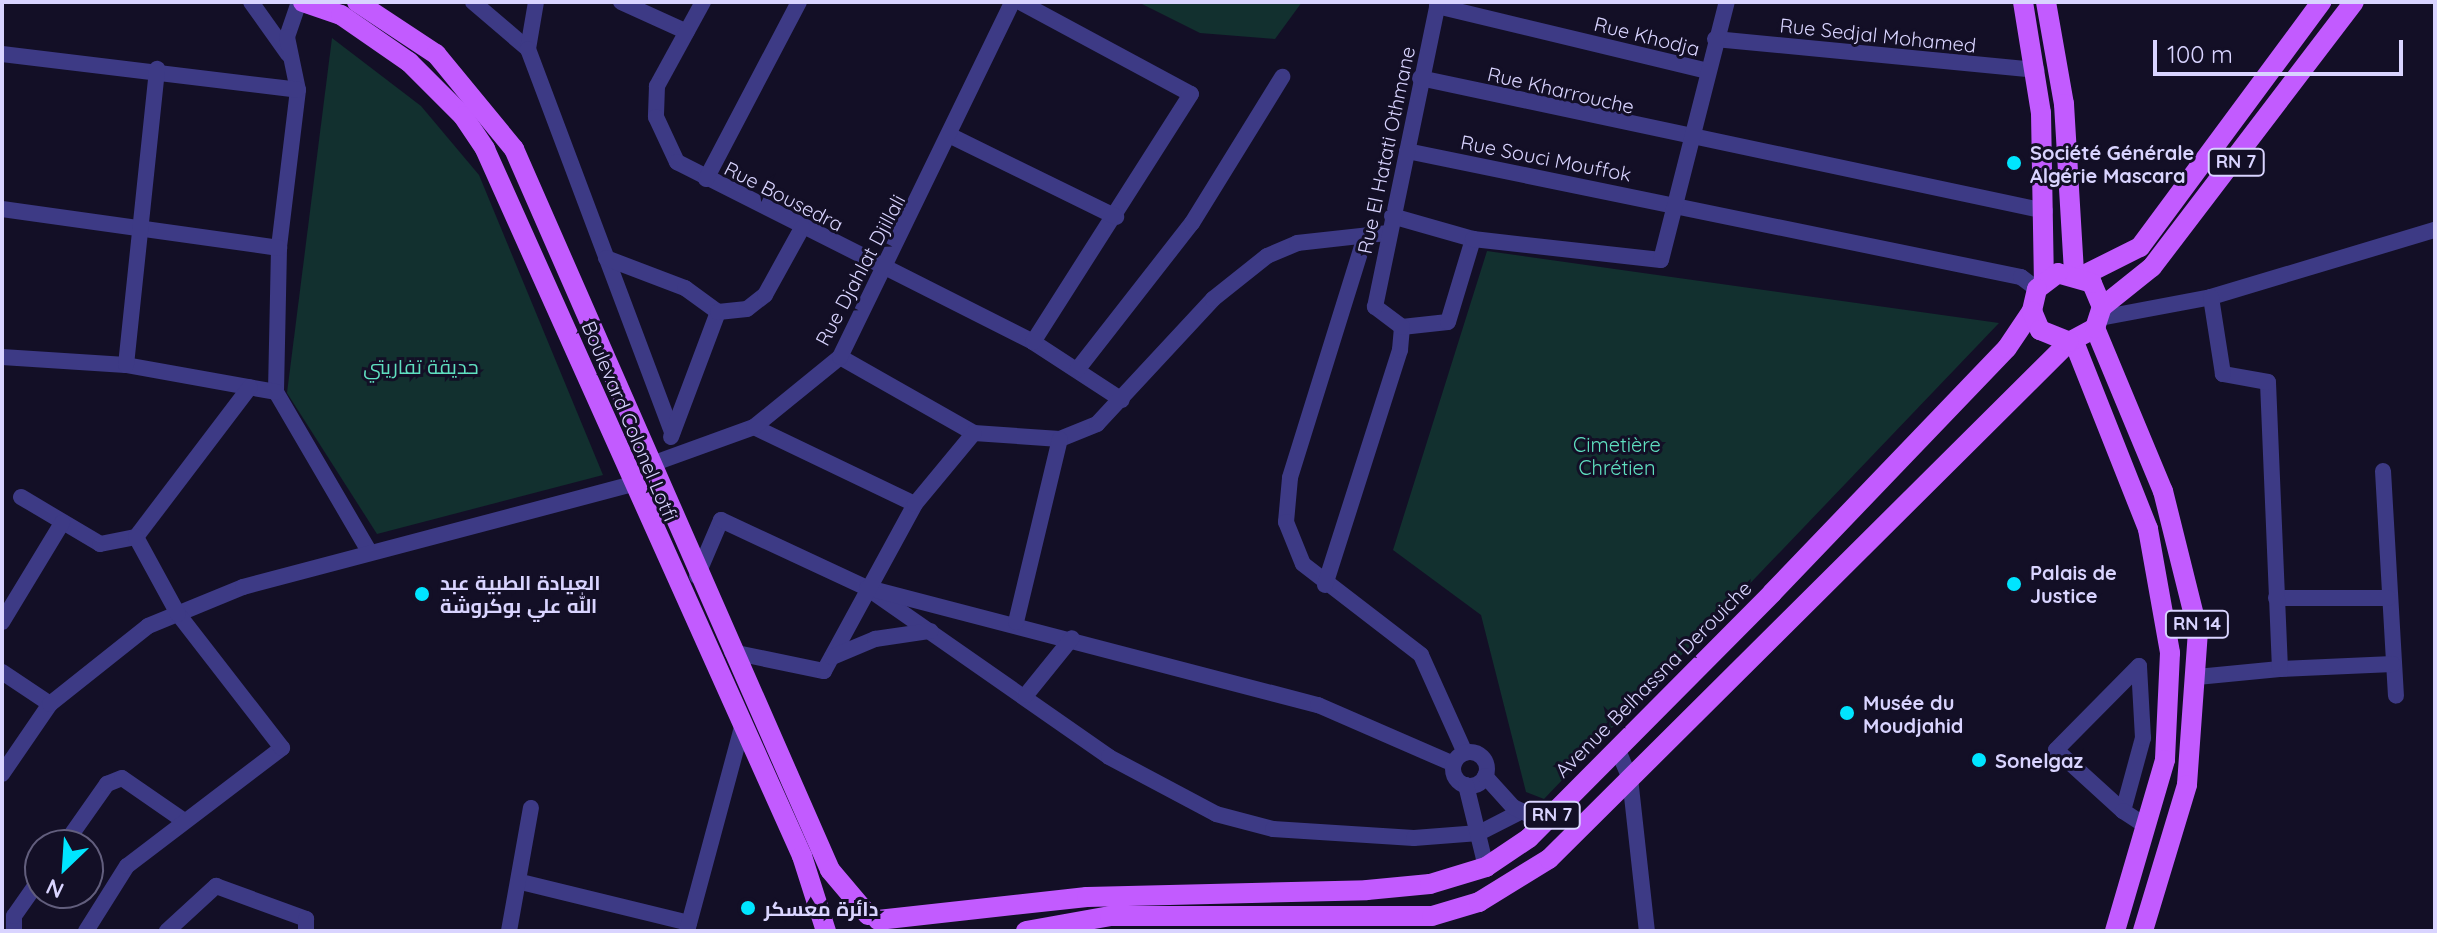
<!DOCTYPE html>
<html>
<head>
<meta charset="utf-8">
<style>
	body { margin:0 }
	#map { position:relative; width:2437px; height:933px; overflow:hidden; background:#130f26; font-family:Quicksand,Cairo,sans-serif }
	div>[style] { position:absolute }
	[style*='--x'] { left:calc(var(--x)*1px); top:calc(var(--y)*1px); width:calc(var(--w)*1px); rotate:calc(var(--a)*1deg) }
	.green>* { inset:0; background:#12302f }
	.street>* { height:16px; margin:-8px; padding:0 8px; transform-origin:8px; border-radius:8px; background:#3d3a85 }
	.street>.ring { margin:-8px; padding:0; box-sizing:content-box; background:none; border:16px solid #3d3a85; border-radius:50% }
	.primary>* { height:20px; margin:-10px; padding:0 10px; transform-origin:10px; border-radius:10px; background:#c25bff }
	.dots>* { width:22px; height:22px; translate:-50% -50%; box-sizing:border-box; border:4px solid #130f26; border-radius:50% }
	span { translate:-50% -50%; white-space:nowrap; text-align:center; line-height:1.15; -webkit-text-stroke:6px #130f26; paint-order:stroke }
	.shield-label span { padding:2px 6px; background:#130f26; border:2px solid; border-radius:6px; -webkit-text-stroke-width:0 }
	.shield-label { font-size:18px; color:#d9d4ff; font-weight:700 }
	.street-label { font-size:20px; color:#d9d4ff }
	.poi-label { font-size:20px; color:#d9d4ff; font-weight:700 }
	.left { translate:0 -50%; text-align:left }
	.park-label { font-size:20px; color:#5fe0c0 }
	.frame { position:absolute; inset:0; border:4px solid #d9d4ff; pointer-events:none }
	.north { position:absolute; left:24px; top:829px; width:80px; height:80px; box-sizing:border-box; background:#130f26; border:2px solid #625e7d; border-radius:50%; rotate:205deg; font-size:22px; font-weight:700; line-height:32px; text-align:center; color:#d9d4ff }
	.north::after { content:''; display:block; margin:auto; width:28px; height:36px; background:#00e5ff; clip-path:polygon(50% 0,100% 100%,50% 72%,0 100%) }
	.scale { position:absolute; left:2153px; top:40px; width:250px; height:36px; box-sizing:border-box; border:4px solid #d9d4ff; border-top:0; padding-left:10px; font-size:24px; line-height:28px; white-space:nowrap; color:#d9d4ff; -webkit-text-stroke:6px #130f26; paint-order:stroke }
</style>
</head>
<body>
<div id="map">
	<div class="green">
		<i style="clip-path:polygon(1138px 2px,1302px 2px,1275px 39px,1200px 33px)"></i>
		<i style="clip-path:polygon(332px 38px,421px 106px,479px 175px,603px 475px,377px 534px,287px 393px)"></i>
		<i style="clip-path:polygon(1487px 251px,1999px 323px,1544px 799px,1526px 792px,1481px 615px,1393px 550px)"></i>
	</div>
	<div class="street">
		<i style="--x:251;--y:2;--w:64;--a:54.6"></i>
		<i style="--x:299;--y:2;--w:37;--a:109"></i>
		<i style="--x:287;--y:37;--w:54;--a:78.3"></i>
		<i style="--x:298;--y:90;--w:159;--a:96.9"></i>
		<i style="--x:279;--y:248;--w:144;--a:91.2"></i>
		<i style="--x:276;--y:392;--w:186;--a:59.7"></i>
		<i style="--x:473;--y:2;--w:72;--a:40.5"></i>
		<i style="--x:536;--y:2;--w:48;--a:99.7"></i>
		<i style="--x:528;--y:49;--w:410;--a:69.4"></i>
		<i style="--x:621;--y:2;--w:72;--a:24.4"></i>
		<i style="--x:703;--y:2;--w:96;--a:118.7"></i>
		<i style="--x:657;--y:86;--w:31;--a:92"></i>
		<i style="--x:656;--y:117;--w:50;--a:65"></i>
		<i style="--x:677;--y:162;--w:399;--a:26.8"></i>
		<i style="--x:1033;--y:342;--w:106;--a:33.1"></i>
		<i style="--x:1020;--y:2;--w:194;--a:28.3"></i>
		<i style="--x:1191;--y:94;--w:294;--a:122.5"></i>
		<i style="--x:1437;--y:6;--w:279;--a:13.5"></i>
		<i style="--x:1715;--y:39;--w:323;--a:5.5"></i>
		<i style="--x:2;--y:54;--w:298;--a:6.9"></i>
		<i style="--x:1420;--y:78;--w:639;--a:12.01"></i>
		<i style="--x:951;--y:136;--w:184;--a:26.1"></i>
		<i style="--x:1407;--y:151;--w:627;--a:11.6"></i>
		<i style="--x:2021;--y:277;--w:20;--a:37"></i>
		<i style="--x:706;--y:179;--w:200;--a:-62.3"></i>
		<i style="--x:2;--y:209;--w:280;--a:8"></i>
		<i style="--x:1392;--y:216;--w:84;--a:15.9"></i>
		<i style="--x:1364;--y:240;--w:249;--a:107.3"></i>
		<i style="--x:1290;--y:478;--w:44;--a:95.2"></i>
		<i style="--x:1286;--y:522;--w:45;--a:68"></i>
		<i style="--x:1303;--y:564;--w:149;--a:37.6"></i>
		<i style="--x:1421;--y:655;--w:107;--a:65.8"></i>
		<i style="--x:606;--y:258;--w:85;--a:20.8"></i>
		<i style="--x:685;--y:288;--w:41;--a:36"></i>
		<i style="--x:2100;--y:318;--w:113;--a:-10.7"></i>
		<i style="--x:2211;--y:297;--w:234;--a:-16.7"></i>
		<i style="--x:1402;--y:327;--w:46;--a:-6.2"></i>
		<i style="--x:1448;--y:322;--w:87;--a:-73.2"></i>
		<i style="--x:1473;--y:239;--w:189;--a:6.4"></i>
		<i style="--x:1661;--y:260;--w:266;--a:-75.7"></i>
		<i style="--x:2;--y:357;--w:124;--a:3.7"></i>
		<i style="--x:126;--y:365;--w:152;--a:10.2"></i>
		<i style="--x:840;--y:357;--w:154;--a:29.6"></i>
		<i style="--x:974;--y:433;--w:86;--a:4"></i>
		<i style="--x:1060;--y:439;--w:40;--a:-22"></i>
		<i style="--x:1097;--y:424;--w:171;--a:-47.1"></i>
		<i style="--x:1213;--y:299;--w:69;--a:-38.5"></i>
		<i style="--x:1267;--y:256;--w:33;--a:-23"></i>
		<i style="--x:1297;--y:243;--w:92;--a:-6.3"></i>
		<i style="--x:126;--y:365;--w:298;--a:-84"></i>
		<i style="--x:1077;--y:370;--w:187;--a:-52"></i>
		<i style="--x:1192;--y:223;--w:172;--a:-58.3"></i>
		<i style="--x:754;--y:427;--w:178;--a:25.6"></i>
		<i style="--x:671;--y:437;--w:134;--a:-69.4"></i>
		<i style="--x:718;--y:312;--w:29;--a:-6"></i>
		<i style="--x:747;--y:309;--w:23;--a:-38"></i>
		<i style="--x:765;--y:295;--w:77;--a:-61.1"></i>
		<i style="--x:649;--y:465;--w:112;--a:-19.9"></i>
		<i style="--x:754;--y:427;--w:111;--a:-39.1"></i>
		<i style="--x:840;--y:357;--w:394;--a:-64.1"></i>
		<i style="--x:2383;--y:471;--w:225;--a:86.7"></i>
		<i style="--x:21;--y:497;--w:92;--a:30.7"></i>
		<i style="--x:100;--y:544;--w:37;--a:-11"></i>
		<i style="--x:136;--y:537;--w:188;--a:-52.8"></i>
		<i style="--x:697;--y:576;--w:61;--a:-66.8"></i>
		<i style="--x:721;--y:520;--w:161;--a:25"></i>
		<i style="--x:867;--y:588;--w:295;--a:34.9"></i>
		<i style="--x:1109;--y:757;--w:121;--a:28"></i>
		<i style="--x:1216;--y:814;--w:59;--a:14.7"></i>
		<i style="--x:1273;--y:829;--w:141;--a:3.7"></i>
		<i style="--x:1414;--y:838;--w:65;--a:-4.4"></i>
		<i style="--x:1479;--y:833;--w:48;--a:-27.1"></i>
		<i style="--x:1325;--y:585;--w:247;--a:-72.3"></i>
		<i style="--x:1400;--y:350;--w:23;--a:-85"></i>
		<i style="--x:1402;--y:327;--w:34;--a:-143"></i>
		<i style="--x:1375;--y:307;--w:311;--a:-78.3"></i>
		<i style="--x:876;--y:590;--w:457;--a:14.6"></i>
		<i style="--x:1318;--y:705;--w:148;--a:23.5"></i>
		<i style="--x:2276;--y:598;--w:112;--a:0"></i>
		<i style="--x:2;--y:622;--w:116;--a:-58.8"></i>
		<i style="--x:1016;--y:622;--w:188;--a:-76.5"></i>
		<i style="--x:732;--y:652;--w:94;--a:11.7"></i>
		<i style="--x:824;--y:671;--w:190;--a:-61.4"></i>
		<i style="--x:915;--y:504;--w:92;--a:-50.3"></i>
		<i style="--x:832;--y:657;--w:47;--a:-22.7"></i>
		<i style="--x:875;--y:639;--w:56;--a:-8.3"></i>
		<i style="--x:2280;--y:669;--w:113;--a:-2.5"></i>
		<i style="--x:2;--y:672;--w:58;--a:33.7"></i>
		<i style="--x:2197;--y:677;--w:83;--a:-5.5"></i>
		<i style="--x:2280;--y:669;--w:287;--a:-92.4"></i>
		<i style="--x:2268;--y:382;--w:46;--a:-169.9"></i>
		<i style="--x:2223;--y:374;--w:78;--a:-98.9"></i>
		<i style="--x:1026;--y:695;--w:73;--a:-51.1"></i>
		<i style="--x:1617;--y:748;--w:33;--a:67"></i>
		<i style="--x:1630;--y:778;--w:154;--a:83.7"></i>
		<i class="ring" style="left:1453px;top:752px;width:18px;height:18px"></i>
		<i style="--x:2;--y:774;--w:85;--a:-55.6"></i>
		<i style="--x:50;--y:704;--w:125;--a:-38.5"></i>
		<i style="--x:148;--y:626;--w:103;--a:-22.3"></i>
		<i style="--x:243;--y:587;--w:400;--a:-14.8"></i>
		<i style="--x:1485;--y:776;--w:42;--a:47.9"></i>
		<i style="--x:1513;--y:807;--w:35;--a:25"></i>
		<i style="--x:1466;--y:785;--w:84;--a:76.3"></i>
		<i style="--x:2123;--y:811;--w:76;--a:-74.7"></i>
		<i style="--x:2143;--y:738;--w:72;--a:-93.2"></i>
		<i style="--x:2139;--y:666;--w:118;--a:134.7"></i>
		<i style="--x:2056;--y:750;--w:91;--a:42.3"></i>
		<i style="--x:2123;--y:811;--w:27;--a:33"></i>
		<i style="--x:64;--y:845;--w:75;--a:-54.8"></i>
		<i style="--x:107;--y:784;--w:16;--a:-22"></i>
		<i style="--x:122;--y:778;--w:75;--a:34.7"></i>
		<i style="--x:521;--y:882;--w:173;--a:13.7"></i>
		<i style="--x:14;--y:931;--w:15;--a:-90"></i>
		<i style="--x:14;--y:916;--w:45;--a:-54.9"></i>
		<i style="--x:86;--y:931;--w:77;--a:-57.8"></i>
		<i style="--x:127;--y:866;--w:195;--a:-37.3"></i>
		<i style="--x:282;--y:748;--w:170;--a:-127.8"></i>
		<i style="--x:178;--y:614;--w:88;--a:-118.6"></i>
		<i style="--x:167;--y:931;--w:67;--a:-42.6"></i>
		<i style="--x:216;--y:886;--w:96;--a:20.1"></i>
		<i style="--x:306;--y:919;--w:12;--a:90"></i>
		<i style="--x:509;--y:931;--w:125;--a:-79.9"></i>
		<i style="--x:687;--y:931;--w:211;--a:-74.9"></i>
	</div>
	<div class="primary">
		<i style="--x:303;--y:2;--w:40;--a:18.9"></i>
		<i style="--x:341;--y:15;--w:83;--a:34.7"></i>
		<i style="--x:409;--y:62;--w:76;--a:45"></i>
		<i style="--x:463;--y:116;--w:40;--a:56"></i>
		<i style="--x:485;--y:149;--w:775;--a:65.85"></i>
		<i style="--x:802;--y:856;--w:79;--a:72.3"></i>
		<i style="--x:357;--y:2;--w:95;--a:33.4"></i>
		<i style="--x:436;--y:54;--w:123;--a:50.6"></i>
		<i style="--x:514;--y:149;--w:787;--a:66.33"></i>
		<i style="--x:830;--y:870;--w:59;--a:49.8"></i>
		<i style="--x:2023;--y:2;--w:112;--a:80.8"></i>
		<i style="--x:2041;--y:113;--w:168;--a:89"></i>
		<i style="--x:2046;--y:2;--w:104;--a:80"></i>
		<i style="--x:2064;--y:104;--w:169;--a:86.6"></i>
		<i style="--x:2082;--y:276;--w:65;--a:-26.6"></i>
		<i style="--x:2140;--y:247;--w:305;--a:-53.5"></i>
		<i style="--x:2102;--y:307;--w:64;--a:-38.7"></i>
		<i style="--x:2152;--y:267;--w:333;--a:-52.7"></i>
		<i style="--x:2095;--y:328;--w:177;--a:67.4"></i>
		<i style="--x:2163;--y:491;--w:144;--a:76"></i>
		<i style="--x:2198;--y:631;--w:154;--a:94.1"></i>
		<i style="--x:2187;--y:785;--w:152;--a:106.8"></i>
		<i style="--x:2074;--y:342;--w:201;--a:68.4"></i>
		<i style="--x:2148;--y:529;--w:126;--a:79.9"></i>
		<i style="--x:2170;--y:653;--w:107;--a:92.7"></i>
		<i style="--x:2165;--y:760;--w:178;--a:106.3"></i>
		<i style="--x:878;--y:920;--w:210;--a:-6.3"></i>
		<i style="--x:1087;--y:897;--w:280;--a:-1.4"></i>
		<i style="--x:1367;--y:890;--w:63;--a:-5.4"></i>
		<i style="--x:1430;--y:884;--w:59;--a:-16.9"></i>
		<i style="--x:1486;--y:867;--w:52;--a:-34"></i>
		<i style="--x:1529;--y:838;--w:345;--a:-45.2"></i>
		<i style="--x:1772;--y:593;--w:339;--a:-46.2"></i>
		<i style="--x:2007;--y:348;--w:45;--a:-56"></i>
		<i style="--x:1026;--y:931;--w:85;--a:-10.1"></i>
		<i style="--x:1110;--y:916;--w:322;--a:0"></i>
		<i style="--x:1432;--y:916;--w:49;--a:-16.6"></i>
		<i style="--x:1479;--y:902;--w:82;--a:-31.6"></i>
		<i style="--x:1549;--y:859;--w:733;--a:-44.83"></i>
		<i style="--x:2069;--y:342;--w:30;--a:-28"></i>
		<i style="--x:2095;--y:328;--w:22;--a:-72"></i>
		<i style="--x:2102;--y:307;--w:26;--a:-113"></i>
		<i style="--x:2092;--y:283;--w:35;--a:-164"></i>
		<i style="--x:2058;--y:273;--w:26;--a:143"></i>
		<i style="--x:2037;--y:289;--w:23;--a:103"></i>
		<i style="--x:2032;--y:311;--w:21;--a:67"></i>
		<i style="--x:2040;--y:330;--w:31;--a:22"></i>
	</div>
	<div class="dots">
		<i style="left:2014px;top:163px;background:#00e5ff"></i>
		<i style="left:2014px;top:584px;background:#00e5ff"></i>
		<i style="left:422px;top:594px;background:#00e5ff"></i>
		<i style="left:1847px;top:713px;background:#00e5ff"></i>
		<i style="left:1979px;top:760px;background:#00e5ff"></i>
		<i style="left:748px;top:908px;background:#00e5ff"></i>
	</div>
	<div class="shield-label">
		<span style="left:2236px;top:162px">RN 7</span>
		<span style="left:2197px;top:624px">RN 14</span>
		<span style="left:1552px;top:815px">RN 7</span>
	</div>
	<div class="street-label">
		<span style="left:1878px;top:35px;rotate:6deg">Rue Sedjal Mohamed</span>
		<span style="left:1647px;top:36px;rotate:14deg">Rue Khodja</span>
		<span style="left:1561px;top:90px;rotate:13deg">Rue Kharrouche</span>
		<span style="left:1386px;top:150px;rotate:-78deg">Rue El Hatati Othmane</span>
		<span style="left:1546px;top:158px;rotate:11deg">Rue Souci Mouffok</span>
		<span style="left:784px;top:196px;rotate:27deg">Rue Bousedra</span>
		<span style="left:860px;top:270px;rotate:-62deg">Rue Djahlat Djillali</span>
		<span style="left:630px;top:421px;rotate:67deg">Boulevard Colonel Lotfi</span>
		<span style="left:1653px;top:679px;rotate:-45deg">Avenue Belhassna Derouiche</span>
	</div>
	<div class="poi-label">
		<span class="left" style="left:2030px;top:164px">Société Générale<br>Algérie Mascara</span>
		<span class="left" style="left:2030px;top:584px">Palais de<br>Justice</span>
		<span class="left" style="left:440px;top:594px">العيادة الطبية عبد<br>الله علي بوكروشة</span>
		<span class="left" style="left:1863px;top:714px">Musée du<br>Moudjahid</span>
		<span class="left" style="left:1995px;top:760px">Sonelgaz</span>
		<span class="left" style="left:764px;top:908px">دائرة معسكر</span>
	</div>
	<div class="park-label">
		<span style="left:421px;top:366px">حديقة تفاريتي</span>
		<span style="left:1617px;top:456px">Cimetière<br>Chrétien</span>
	</div>
	<div class="frame"></div>
	<div class="north">N</div>
	<div class="scale">100 m</div>
</div>
</body>
</html>
